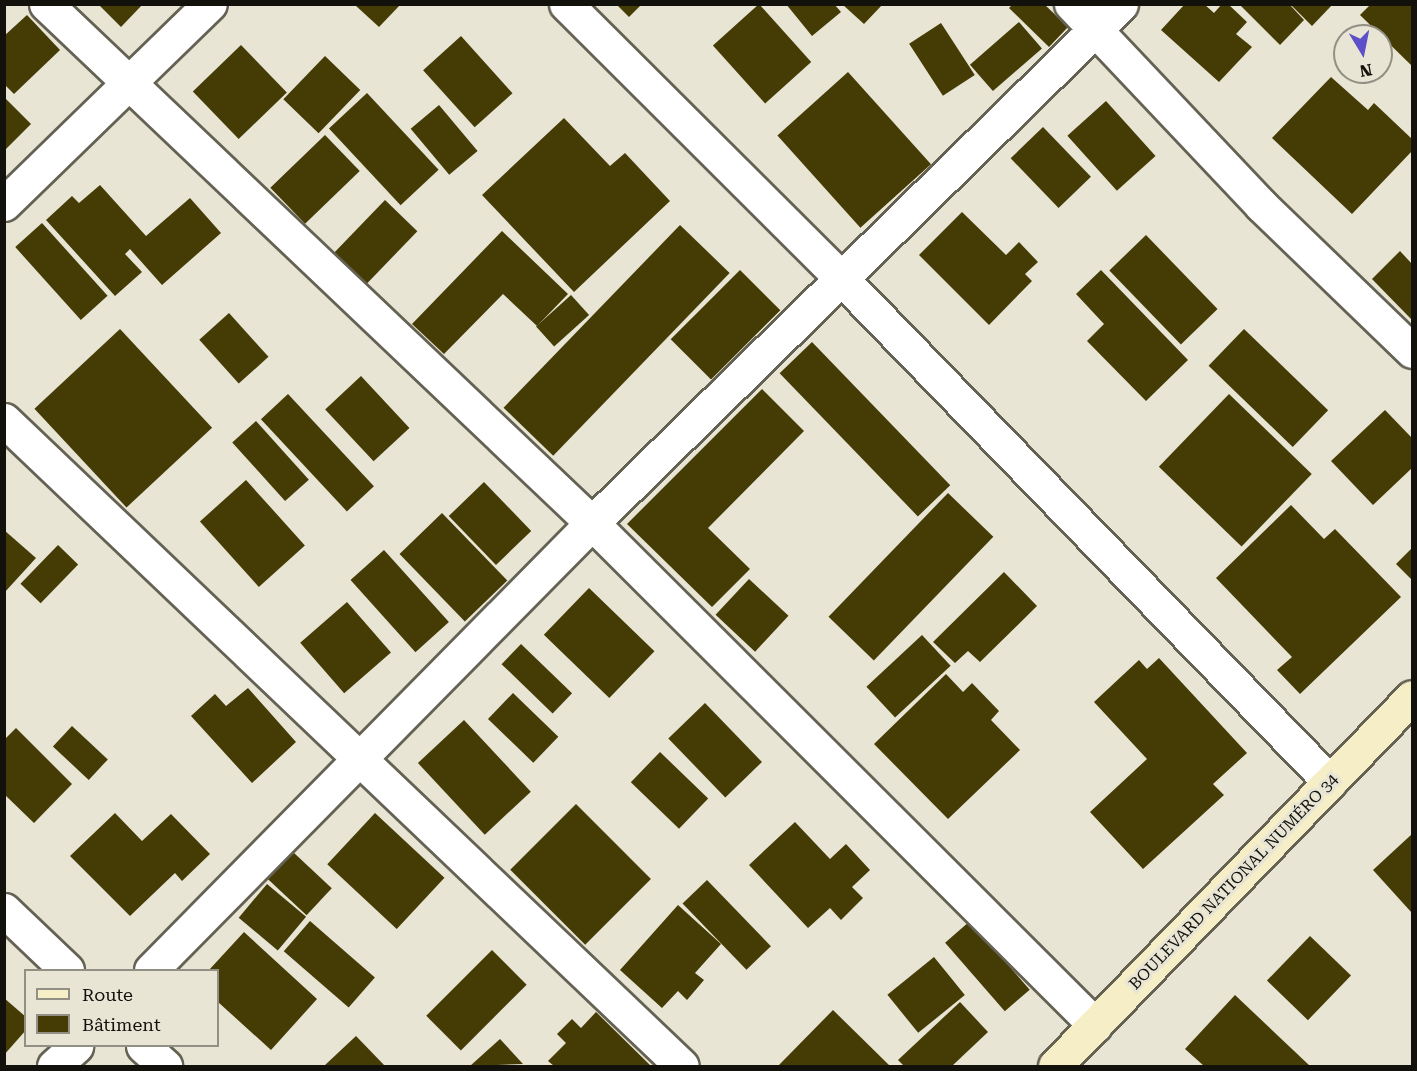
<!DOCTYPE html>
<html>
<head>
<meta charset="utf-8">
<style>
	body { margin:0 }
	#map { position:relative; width:1417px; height:1071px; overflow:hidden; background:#e8e5d5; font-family:"Roboto Serif",serif }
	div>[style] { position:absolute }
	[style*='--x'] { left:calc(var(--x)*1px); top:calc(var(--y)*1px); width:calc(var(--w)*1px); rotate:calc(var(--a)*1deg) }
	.building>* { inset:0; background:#453b05; transform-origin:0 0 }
	.roads { filter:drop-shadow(2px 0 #656254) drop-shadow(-2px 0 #656254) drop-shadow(0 2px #656254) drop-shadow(0 -2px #656254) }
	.minor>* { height:33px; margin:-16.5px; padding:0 16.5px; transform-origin:16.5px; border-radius:16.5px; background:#fff }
	.secondary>* { height:33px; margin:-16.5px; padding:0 16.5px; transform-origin:16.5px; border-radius:16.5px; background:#f6eec7 }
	span { translate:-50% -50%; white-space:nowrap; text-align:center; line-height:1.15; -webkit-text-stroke:6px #e8e5d5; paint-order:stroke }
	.street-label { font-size:16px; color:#12110c }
	.frame { position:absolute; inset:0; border:6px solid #12110c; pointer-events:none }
	.legend { position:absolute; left:24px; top:969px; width:195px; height:78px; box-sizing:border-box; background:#e8e5d5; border:2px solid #929085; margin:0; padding:8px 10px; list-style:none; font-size:18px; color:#12110c }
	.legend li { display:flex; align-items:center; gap:12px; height:30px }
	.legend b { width:30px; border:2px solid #929085 }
	.north { position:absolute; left:1333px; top:24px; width:60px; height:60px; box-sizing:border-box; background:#e8e5d5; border:2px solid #929085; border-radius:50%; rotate:170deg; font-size:16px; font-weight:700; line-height:24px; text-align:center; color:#12110c }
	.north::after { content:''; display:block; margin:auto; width:21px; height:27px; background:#5c4fc7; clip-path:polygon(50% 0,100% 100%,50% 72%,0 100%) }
</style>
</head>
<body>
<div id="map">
	<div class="building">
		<i style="clip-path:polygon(98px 4px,143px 4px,121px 27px)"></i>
		<i style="clip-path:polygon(616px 4px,642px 4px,629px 17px)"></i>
		<i style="left:759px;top:4px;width:78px;height:62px;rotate:48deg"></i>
		<i style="clip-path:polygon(786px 4px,834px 4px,841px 12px,812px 36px)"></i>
		<i style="clip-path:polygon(842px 4px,883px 4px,864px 24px)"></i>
		<i style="clip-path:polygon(1013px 4px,1044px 4px,1068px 27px,1049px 47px,1009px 8px)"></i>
		<i style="clip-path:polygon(1185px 4px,1204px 4px,1214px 13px,1222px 4px,1228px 4px,1247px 22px,1236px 34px,1252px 47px,1219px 82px,1161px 30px)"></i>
		<i style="clip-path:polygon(1239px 4px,1289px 4px,1304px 20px,1280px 45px)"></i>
		<i style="clip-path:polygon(1290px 4px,1333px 4px,1312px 26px)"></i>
		<i style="clip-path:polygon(1371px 4px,1412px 4px,1412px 66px,1360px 15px)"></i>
		<i style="clip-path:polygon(355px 5px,400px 5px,379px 27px)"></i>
		<i style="clip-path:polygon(27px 15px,60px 50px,14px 94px,4px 84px,4px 36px)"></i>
		<i style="left:1019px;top:22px;width:35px;height:65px;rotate:49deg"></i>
		<i style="left:941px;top:23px;width:62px;height:38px;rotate:57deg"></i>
		<i style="left:461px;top:36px;width:77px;height:51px;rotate:48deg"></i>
		<i style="left:241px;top:45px;width:66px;height:67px;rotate:46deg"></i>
		<i style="left:325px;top:56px;width:49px;height:60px;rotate:44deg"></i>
		<i style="left:848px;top:72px;width:124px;height:95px;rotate:48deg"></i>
		<i style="clip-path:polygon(1331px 77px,1368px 110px,1374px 103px,1412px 139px,1412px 151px,1352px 214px,1272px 138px)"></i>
		<i style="left:367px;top:93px;width:105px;height:52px;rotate:47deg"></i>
		<i style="clip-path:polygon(4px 97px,31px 124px,4px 151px)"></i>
		<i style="left:1106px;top:101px;width:74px;height:52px;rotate:48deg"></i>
		<i style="left:439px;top:105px;width:60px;height:37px;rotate:50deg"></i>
		<i style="clip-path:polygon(564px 118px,610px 166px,625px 153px,670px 201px,574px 292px,482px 195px)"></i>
		<i style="left:1043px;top:127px;width:69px;height:45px;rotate:46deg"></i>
		<i style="left:325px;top:135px;width:50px;height:76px;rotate:46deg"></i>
		<i style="clip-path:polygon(100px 185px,146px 236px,190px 198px,221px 233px,162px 285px,130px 249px,125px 254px,142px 272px,115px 296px,46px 220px,72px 196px,79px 203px)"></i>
		<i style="left:385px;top:200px;width:45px;height:76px;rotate:44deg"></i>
		<i style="clip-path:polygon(962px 212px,1006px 255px,1019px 242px,1038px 262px,1025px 274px,1032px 281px,989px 325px,919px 255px)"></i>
		<i style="left:42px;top:223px;width:98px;height:36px;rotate:48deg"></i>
		<i style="left:680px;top:225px;width:69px;height:254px;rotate:44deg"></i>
		<i style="clip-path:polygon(502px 231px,568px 294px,537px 326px,503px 294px,444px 354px,412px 324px)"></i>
		<i style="left:1146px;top:235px;width:103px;height:51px;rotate:46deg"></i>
		<i style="clip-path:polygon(1400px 251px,1412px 264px,1412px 320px,1372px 279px)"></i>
		<i style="left:740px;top:270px;width:57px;height:98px;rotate:45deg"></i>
		<i style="clip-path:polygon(1101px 270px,1188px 360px,1146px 401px,1087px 341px,1104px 324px,1076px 294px)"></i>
		<i style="left:571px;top:295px;width:27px;height:47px;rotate:48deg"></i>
		<i style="left:229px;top:313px;width:59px;height:40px;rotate:48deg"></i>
		<i style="left:120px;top:329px;width:135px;height:117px;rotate:47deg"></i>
		<i style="left:1244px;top:329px;width:117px;height:51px;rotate:44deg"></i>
		<i style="left:812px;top:342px;width:199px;height:45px;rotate:46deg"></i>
		<i style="left:361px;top:376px;width:71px;height:49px;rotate:47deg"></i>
		<i style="clip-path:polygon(762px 389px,804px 431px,708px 528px,750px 569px,712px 607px,627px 524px)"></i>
		<i style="left:288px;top:394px;width:126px;height:37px;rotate:47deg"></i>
		<i style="left:1229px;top:394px;width:115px;height:101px;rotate:44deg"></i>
		<i style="clip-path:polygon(1385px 410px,1412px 438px,1412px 468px,1373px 505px,1331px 461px)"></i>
		<i style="left:256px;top:421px;width:79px;height:32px;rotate:48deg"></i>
		<i style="left:246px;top:480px;width:88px;height:62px;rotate:48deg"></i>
		<i style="left:484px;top:482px;width:68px;height:49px;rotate:46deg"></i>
		<i style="left:948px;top:493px;width:63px;height:172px;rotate:44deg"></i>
		<i style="clip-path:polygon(1291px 505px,1324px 539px,1335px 529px,1401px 597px,1300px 694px,1277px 670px,1292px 657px,1216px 578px)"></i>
		<i style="left:442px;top:513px;width:94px;height:59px;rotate:46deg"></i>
		<i style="clip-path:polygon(4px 530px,36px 558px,4px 593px)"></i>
		<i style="left:58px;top:545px;width:28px;height:54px;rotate:44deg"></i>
		<i style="clip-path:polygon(1412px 548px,1412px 580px,1396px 564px)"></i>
		<i style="left:384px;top:550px;width:97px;height:45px;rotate:48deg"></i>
		<i style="clip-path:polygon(1004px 572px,1037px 606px,980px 662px,968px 651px,955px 663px,933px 642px)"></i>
		<i style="left:749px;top:579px;width:54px;height:49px;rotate:43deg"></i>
		<i style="left:589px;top:588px;width:91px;height:65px;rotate:44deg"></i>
		<i style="left:347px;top:602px;width:67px;height:62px;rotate:49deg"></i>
		<i style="left:922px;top:635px;width:42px;height:76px;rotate:47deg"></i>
		<i style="left:521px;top:644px;width:71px;height:28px;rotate:44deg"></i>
		<i style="clip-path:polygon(1159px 658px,1247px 753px,1213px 784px,1224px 795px,1143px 869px,1090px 812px,1147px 759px,1094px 702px,1139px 660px,1147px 669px)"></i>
		<i style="clip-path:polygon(946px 674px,963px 692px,972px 683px,999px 711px,991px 720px,1020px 750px,948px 819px,874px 744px)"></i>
		<i style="clip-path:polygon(248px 688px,296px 742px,252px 783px,191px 716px,215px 694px,226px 706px)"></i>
		<i style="left:513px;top:693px;width:63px;height:36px;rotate:44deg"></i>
		<i style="left:705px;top:703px;width:82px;height:51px;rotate:46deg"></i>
		<i style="left:464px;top:720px;width:98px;height:63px;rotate:47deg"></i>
		<i style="left:72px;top:726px;width:49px;height:28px;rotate:43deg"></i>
		<i style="clip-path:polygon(16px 728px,72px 784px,34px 823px,4px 794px,4px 740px)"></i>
		<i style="left:660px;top:752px;width:67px;height:42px;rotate:44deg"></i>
		<i style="left:576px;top:804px;width:106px;height:93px;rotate:45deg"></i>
		<i style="clip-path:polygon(115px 813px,142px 841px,171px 814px,210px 854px,182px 881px,175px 873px,130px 916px,70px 856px)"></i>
		<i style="left:375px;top:813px;width:95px;height:70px;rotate:43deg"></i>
		<i style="clip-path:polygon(795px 822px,830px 859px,846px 844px,870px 870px,852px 887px,863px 898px,841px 920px,830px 908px,808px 928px,749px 865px)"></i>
		<i style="clip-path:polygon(1412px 834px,1412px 913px,1373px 870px)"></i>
		<i style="left:293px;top:852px;width:53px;height:37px;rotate:43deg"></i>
		<i style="left:707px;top:880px;width:92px;height:34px;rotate:46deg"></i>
		<i style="left:267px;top:884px;width:51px;height:44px;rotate:40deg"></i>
		<i style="clip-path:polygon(678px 905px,721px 944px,695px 973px,704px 980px,687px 1000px,678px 991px,662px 1008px,620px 970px)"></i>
		<i style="left:310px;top:921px;width:86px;height:40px;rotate:41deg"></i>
		<i style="left:970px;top:921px;width:91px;height:33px;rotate:49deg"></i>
		<i style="clip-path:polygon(244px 932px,317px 999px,271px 1050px,218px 1002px,218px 970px,209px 970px)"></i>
		<i style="left:1310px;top:936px;width:57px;height:62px;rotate:44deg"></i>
		<i style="left:492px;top:950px;width:49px;height:93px;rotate:45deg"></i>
		<i style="left:934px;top:957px;width:49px;height:60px;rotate:51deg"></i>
		<i style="clip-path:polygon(1235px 995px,1310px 1066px,1204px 1066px,1185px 1049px)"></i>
		<i style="clip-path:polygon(4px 998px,26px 1017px,26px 1030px,4px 1055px)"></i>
		<i style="clip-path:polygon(960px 1002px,988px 1032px,952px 1066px,904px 1066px,898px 1060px)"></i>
		<i style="clip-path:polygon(833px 1010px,890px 1066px,778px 1066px)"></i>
		<i style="clip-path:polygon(596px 1012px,651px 1066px,554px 1066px,548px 1061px,566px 1043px,557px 1034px,572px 1019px,581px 1028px)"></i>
		<i style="clip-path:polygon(356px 1036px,385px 1066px,324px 1066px)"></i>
		<i style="clip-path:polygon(500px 1039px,523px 1064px,470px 1066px)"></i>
	</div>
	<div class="roads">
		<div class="minor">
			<i style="--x:46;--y:4;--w:753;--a:43.55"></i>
			<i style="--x:592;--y:523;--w:711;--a:44.94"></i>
			<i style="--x:566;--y:4;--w:388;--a:44.9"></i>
			<i style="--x:841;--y:278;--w:702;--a:45.87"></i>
			<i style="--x:1071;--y:4;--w:277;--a:46.6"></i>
			<i style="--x:1261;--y:205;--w:210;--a:44"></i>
			<i style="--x:4;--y:204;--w:287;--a:-44.2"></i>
			<i style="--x:4;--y:420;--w:936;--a:43.62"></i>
			<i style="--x:4;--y:910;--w:87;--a:43.6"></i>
			<i style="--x:151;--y:970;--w:628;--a:-45.39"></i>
			<i style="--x:592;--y:523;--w:741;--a:-44.45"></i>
			<i style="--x:143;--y:1046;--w:30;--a:42"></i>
			<i style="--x:54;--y:1066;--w:30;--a:-42"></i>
		</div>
		<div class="secondary">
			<i style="--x:1055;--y:1066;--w:513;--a:-45.95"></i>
		</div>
	</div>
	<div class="street-label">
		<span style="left:1234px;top:882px;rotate:-46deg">BOULEVARD NATIONAL NUMÉRO 34</span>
	</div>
	<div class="frame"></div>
	<ul class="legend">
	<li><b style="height:8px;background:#f6eec7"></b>Route</li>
	<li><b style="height:16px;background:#453b05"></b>Bâtiment</li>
	</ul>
	<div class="north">N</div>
</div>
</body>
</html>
